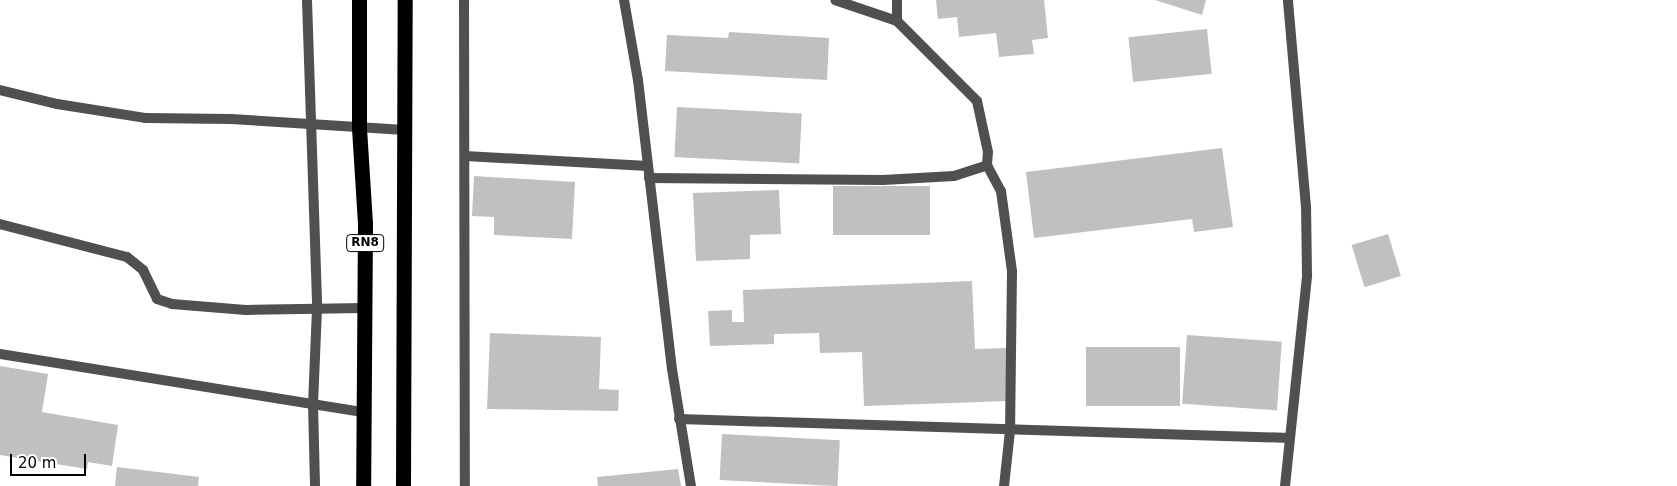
<!DOCTYPE html>
<html>
<head>
<meta charset="utf-8">
<style>
	body { margin:0 }
	#map { position:relative; width:1677px; height:486px; overflow:hidden; background:#fff; font-family:"DejaVu Sans",sans-serif }
	div>[style] { position:absolute }
	[style*='--x'] { left:calc(var(--x)*1px); top:calc(var(--y)*1px); width:calc(var(--w)*1px); rotate:calc(var(--a)*1deg) }
	.building>* { inset:0; background:#c0c0c0; transform-origin:0 0 }
	.lane>* { height:10px; margin:-5px; padding:0 5px; transform-origin:5px; border-radius:5px; background:#505050 }
	.street>* { height:10px; margin:-5px; padding:0 5px; transform-origin:5px; border-radius:5px; background:#505050 }
	.highway>* { height:15px; margin:-7.5px; padding:0 7.5px; transform-origin:7.5px; border-radius:7.5px; background:#000 }
	span { translate:-50% -50%; white-space:nowrap; text-align:center; line-height:1.15; -webkit-text-stroke:5px #fff; paint-order:stroke }
	.shield-label span { padding:1px 4px; background:#fff; border:1px solid; border-radius:4px; -webkit-text-stroke-width:0 }
	.shield-label { font-size:12px; color:#000; font-weight:700 }
	.scale { position:absolute; left:10px; top:454px; width:76px; height:22px; box-sizing:border-box; border:2px solid #000; border-top:0; padding-left:6px; font-size:15px; line-height:18px; white-space:nowrap; color:#000; -webkit-text-stroke:4px #fff; paint-order:stroke }
</style>
</head>
<body>
<div id="map">
	<div class="building">
		<i style="clip-path:polygon(936px 0,1044px 0,1048px 38px,1032px 40px,1034px 54px,999px 57px,996px 33px,959px 37px,957px 17px,938px 19px)"></i>
		<i style="clip-path:polygon(1155px 0,1206px 0,1202px 15px)"></i>
		<i style="left:1207px;top:29px;width:45px;height:79px;rotate:84deg"></i>
		<i style="clip-path:polygon(729px 32px,829px 38px,827px 80px,665px 71px,667px 35px,728px 38px)"></i>
		<i style="left:677px;top:107px;width:125px;height:50px;rotate:3deg"></i>
		<i style="clip-path:polygon(1222px 148px,1233px 227px,1194px 232px,1192px 219px,1034px 238px,1026px 172px)"></i>
		<i style="clip-path:polygon(474px 176px,575px 182px,572px 239px,494px 235px,494px 217px,472px 216px)"></i>
		<i style="left:833px;top:186px;width:97px;height:49px"></i>
		<i style="clip-path:polygon(779px 190px,781px 234px,750px 235px,750px 259px,696px 261px,693px 193px)"></i>
		<i style="left:1388px;top:234px;width:44px;height:38px;rotate:73deg"></i>
		<i style="clip-path:polygon(972px 281px,975px 349px,1007px 348px,1009px 401px,864px 406px,862px 352px,820px 353px,819px 333px,774px 334px,774px 344px,710px 346px,708px 311px,732px 310px,732px 322px,744px 322px,743px 290px)"></i>
		<i style="clip-path:polygon(490px 333px,601px 337px,599px 389px,619px 390px,618px 411px,487px 409px)"></i>
		<i style="left:1187px;top:335px;width:95px;height:69px;rotate:4deg"></i>
		<i style="left:1180px;top:347px;width:59px;height:94px;rotate:90deg"></i>
		<i style="clip-path:polygon(0 366px,48px 374px,42px 412px,118px 425px,112px 466px,88px 462px,87px 469px,0 455px)"></i>
		<i style="left:722px;top:434px;width:118px;height:46px;rotate:3deg"></i>
		<i style="clip-path:polygon(117px 467px,199px 477px,198px 486px,115px 486px)"></i>
		<i style="clip-path:polygon(678px 469px,681px 486px,598px 486px,597px 477px)"></i>
	</div>
	<div class="lane">
		<i style="--x:1285;--y:486;--w:212;--a:-84"></i>
		<i style="--x:1307;--y:275;--w:68;--a:-90.8"></i>
		<i style="--x:1306;--y:207;--w:208;--a:-95"></i>
	</div>
	<div class="street">
		<i style="--x:307;--y:0;--w:309;--a:88.1"></i>
		<i style="--x:317;--y:309;--w:94;--a:92.4"></i>
		<i style="--x:313;--y:403;--w:83;--a:88.6"></i>
		<i style="--x:464;--y:0;--w:486;--a:89.9"></i>
		<i style="--x:624;--y:0;--w:81;--a:80.1"></i>
		<i style="--x:638;--y:80;--w:291;--a:83.3"></i>
		<i style="--x:672;--y:369;--w:119;--a:80.8"></i>
		<i style="--x:897;--y:0;--w:21;--a:90"></i>
		<i style="--x:0;--y:90;--w:59;--a:13.8"></i>
		<i style="--x:57;--y:104;--w:89;--a:9"></i>
		<i style="--x:145;--y:118;--w:86;--a:0.7"></i>
		<i style="--x:231;--y:119;--w:174;--a:3.6"></i>
		<i style="--x:465;--y:156;--w:183;--a:3.1"></i>
		<i style="--x:987;--y:165;--w:30;--a:62"></i>
		<i style="--x:1001;--y:191;--w:81;--a:82.2"></i>
		<i style="--x:1012;--y:271;--w:160;--a:90.7"></i>
		<i style="--x:1010;--y:431;--w:55;--a:96.2"></i>
		<i style="--x:649;--y:178;--w:234;--a:0.5"></i>
		<i style="--x:883;--y:180;--w:71;--a:-3.2"></i>
		<i style="--x:954;--y:176;--w:35;--a:-18"></i>
		<i style="--x:987;--y:165;--w:13;--a:-86"></i>
		<i style="--x:988;--y:152;--w:52;--a:-102.2"></i>
		<i style="--x:977;--y:101;--w:113;--a:-135"></i>
		<i style="--x:897;--y:21;--w:65;--a:-161.3"></i>
		<i style="--x:0;--y:224;--w:131;--a:14.6"></i>
		<i style="--x:127;--y:257;--w:21;--a:39"></i>
		<i style="--x:143;--y:270;--w:32;--a:64"></i>
		<i style="--x:157;--y:299;--w:16;--a:18"></i>
		<i style="--x:172;--y:304;--w:74;--a:4.6"></i>
		<i style="--x:246;--y:310;--w:118;--a:-1"></i>
		<i style="--x:0;--y:354;--w:369;--a:9.1"></i>
		<i style="--x:679;--y:419;--w:611;--a:1.78"></i>
	</div>
	<div class="highway">
		<i style="--x:359;--y:0;--w:128;--a:90"></i>
		<i style="--x:359;--y:128;--w:95;--a:86.4"></i>
		<i style="--x:365;--y:223;--w:263;--a:90.4"></i>
		<i style="--x:403;--y:486;--w:486;--a:-89.8"></i>
	</div>
	<div class="shield-label">
		<span style="left:365px;top:243px">RN8</span>
	</div>
	<div class="scale">20 m</div>
</div>
</body>
</html>
